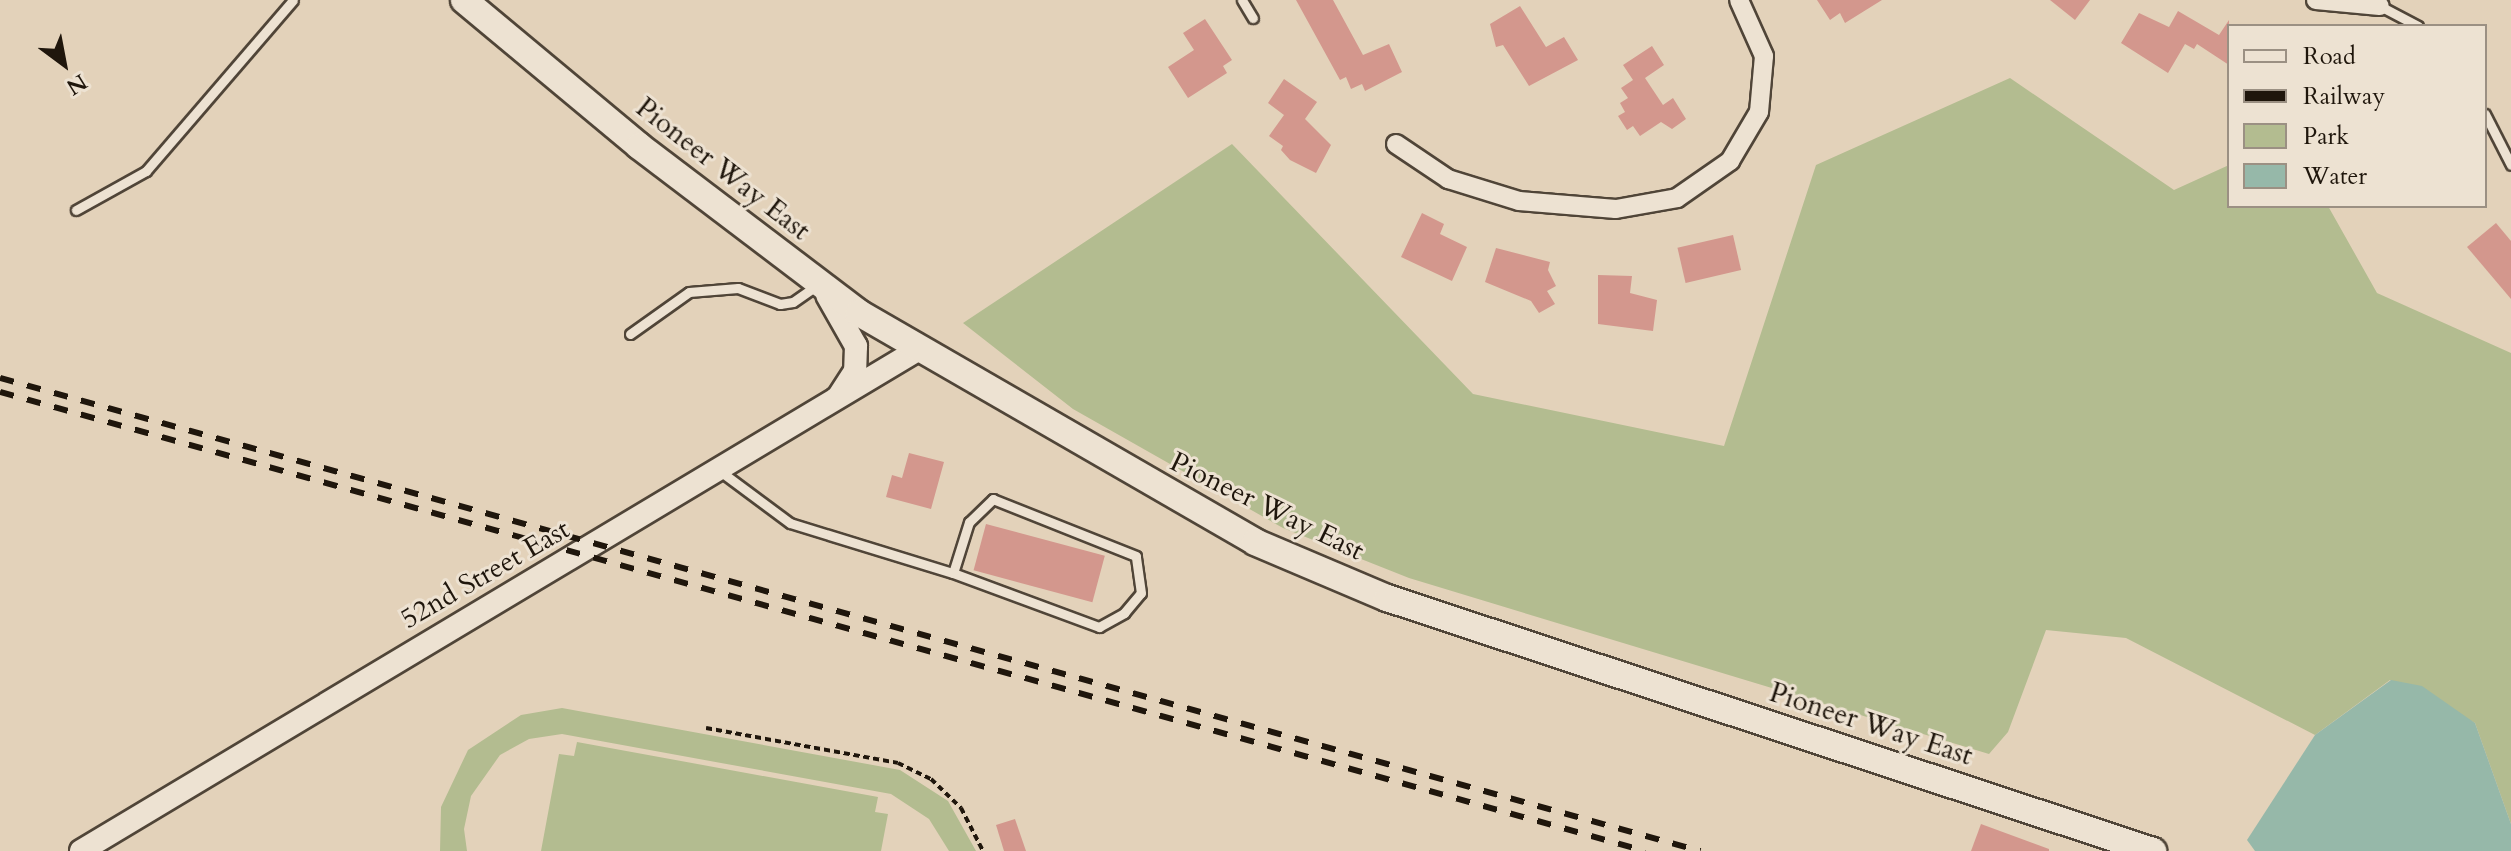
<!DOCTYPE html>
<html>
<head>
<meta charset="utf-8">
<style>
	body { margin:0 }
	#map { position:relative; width:2511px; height:851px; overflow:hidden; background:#e3d2ba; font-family:Cardo,serif }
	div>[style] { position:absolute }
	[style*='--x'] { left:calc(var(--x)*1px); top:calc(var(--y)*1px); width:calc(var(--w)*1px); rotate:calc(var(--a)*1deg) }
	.green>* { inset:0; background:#b3bc90 }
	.water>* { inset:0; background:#96b8a9 }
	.building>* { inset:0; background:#d3978d; transform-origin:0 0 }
	.path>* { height:4px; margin-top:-2px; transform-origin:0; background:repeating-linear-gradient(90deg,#1f160c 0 6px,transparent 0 10px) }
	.roads { filter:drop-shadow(2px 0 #504538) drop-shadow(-2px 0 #504538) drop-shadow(0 2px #504538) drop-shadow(0 -2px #504538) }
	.service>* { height:9px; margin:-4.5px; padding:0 4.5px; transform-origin:4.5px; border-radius:4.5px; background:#ede2d2 }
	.minor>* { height:18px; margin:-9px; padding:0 9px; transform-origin:9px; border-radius:9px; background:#ede2d2 }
	.tertiary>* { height:22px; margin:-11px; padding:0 11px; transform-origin:11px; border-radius:11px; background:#ede2d2 }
	.secondary>* { height:26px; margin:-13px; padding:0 13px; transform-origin:13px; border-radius:13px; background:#ede2d2 }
	.rail>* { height:6px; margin-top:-3px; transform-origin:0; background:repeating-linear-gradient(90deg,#1f160c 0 14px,transparent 0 28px) }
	span { translate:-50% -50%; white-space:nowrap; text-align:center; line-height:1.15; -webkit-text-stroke:6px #ede2d2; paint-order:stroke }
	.street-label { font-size:28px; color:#1f160c }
	.legend { position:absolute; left:2227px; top:24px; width:260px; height:184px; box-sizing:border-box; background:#ede2d2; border:2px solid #9b9083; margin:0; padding:10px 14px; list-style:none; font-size:24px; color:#1f160c }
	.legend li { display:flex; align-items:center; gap:16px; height:40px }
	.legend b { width:40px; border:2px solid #9b9083 }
	.north { position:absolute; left:24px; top:24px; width:80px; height:80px; -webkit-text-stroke:6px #ede2d2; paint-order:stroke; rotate:148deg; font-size:22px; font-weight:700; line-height:32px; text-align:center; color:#1f160c }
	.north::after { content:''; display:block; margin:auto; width:28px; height:36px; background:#1f160c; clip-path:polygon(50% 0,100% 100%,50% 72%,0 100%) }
</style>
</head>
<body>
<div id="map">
	<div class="green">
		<i style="clip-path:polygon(2010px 78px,2174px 190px,2229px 165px,2229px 206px,2328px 206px,2377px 293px,2511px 353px,2511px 824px,2475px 723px,2390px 680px,2315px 735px,2126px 638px,2046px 630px,2008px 732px,1989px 754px,1409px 578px,1283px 528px,1073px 409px,963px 323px,1232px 144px,1473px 394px,1724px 446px,1816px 165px)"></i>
		<i style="clip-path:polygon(562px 708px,900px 770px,948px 801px,976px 851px,949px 851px,929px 819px,891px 794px,562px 734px,529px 739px,500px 755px,471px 796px,464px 829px,467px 851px,440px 851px,441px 807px,468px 750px,521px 715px)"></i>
		<i style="clip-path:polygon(577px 742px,878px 797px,875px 812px,888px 814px,881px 851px,541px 851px,559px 754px,574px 756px)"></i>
	</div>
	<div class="water">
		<i style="clip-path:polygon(2391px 680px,2422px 686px,2475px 723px,2511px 824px,2511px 851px,2255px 851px,2247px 840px,2315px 735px)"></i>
	</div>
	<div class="building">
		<i style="clip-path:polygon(1296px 0,1333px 0,1363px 55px,1389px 44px,1402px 72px,1365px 91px,1362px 84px,1351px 89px,1346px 77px,1340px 80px)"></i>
		<i style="clip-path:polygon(1817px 0,1882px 0,1845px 23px,1840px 13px,1830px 20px)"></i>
		<i style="clip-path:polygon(2050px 0,2090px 0,2075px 20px)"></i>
		<i style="clip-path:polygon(1520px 6px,1546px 47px,1564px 37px,1578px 60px,1529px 86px,1503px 45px,1496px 47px,1490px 24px)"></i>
		<i style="clip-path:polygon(2178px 11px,2219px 35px,2229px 20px,2229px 65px,2197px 44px,2194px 49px,2185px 44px,2168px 73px,2121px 43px,2139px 13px,2169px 27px)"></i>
		<i style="clip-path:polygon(1205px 19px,1232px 60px,1223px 66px,1227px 73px,1188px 98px,1168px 67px,1194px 50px,1183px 33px)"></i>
		<i style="clip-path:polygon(1652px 46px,1664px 65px,1645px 78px,1663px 105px,1673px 98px,1686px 119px,1672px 129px,1661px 122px,1640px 136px,1633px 126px,1627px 130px,1618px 116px,1625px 112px,1620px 103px,1628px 98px,1621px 88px,1633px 80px,1623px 65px)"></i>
		<i style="clip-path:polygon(1284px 79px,1317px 102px,1305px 119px,1331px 145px,1316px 173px,1290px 160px,1281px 150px,1283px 146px,1269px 136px,1284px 115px,1268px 103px)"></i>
		<i style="clip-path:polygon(1422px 213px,1444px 224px,1440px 234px,1467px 247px,1452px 281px,1401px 257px)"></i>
		<i style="clip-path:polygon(2496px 223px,2511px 241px,2511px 299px,2467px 247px)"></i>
		<i style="left:1733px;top:235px;width:36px;height:57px;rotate:77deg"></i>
		<i style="clip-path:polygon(1496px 248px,1550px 262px,1548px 270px,1556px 286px,1547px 291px,1555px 304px,1539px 313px,1531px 301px,1485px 282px)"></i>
		<i style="clip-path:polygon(1598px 275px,1632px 276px,1630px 293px,1657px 300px,1653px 331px,1598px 324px)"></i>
		<i style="clip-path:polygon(909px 453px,944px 462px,931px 509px,886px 497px,892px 475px,902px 478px)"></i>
		<i style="left:986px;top:524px;width:123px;height:48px;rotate:15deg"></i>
		<i style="clip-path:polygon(1015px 819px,1026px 851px,1004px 851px,996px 825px)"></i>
		<i style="clip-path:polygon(1981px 824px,2049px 849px,2049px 851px,1971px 851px)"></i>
	</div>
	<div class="path">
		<i style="--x:706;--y:728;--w:195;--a:10.3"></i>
		<i style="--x:898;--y:763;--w:37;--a:26"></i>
		<i style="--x:931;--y:779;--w:42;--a:44"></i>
		<i style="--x:961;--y:808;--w:48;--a:62.9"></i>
	</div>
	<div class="roads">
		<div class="service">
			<i style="--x:1242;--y:0;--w:21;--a:59"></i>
			<i style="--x:2380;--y:6;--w:43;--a:27.8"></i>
			<i style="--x:2485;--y:114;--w:57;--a:63"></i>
			<i style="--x:76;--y:210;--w:80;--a:-29.1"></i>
			<i style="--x:146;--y:171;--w:225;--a:-49.3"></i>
			<i style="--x:630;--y:334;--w:72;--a:-35.4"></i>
			<i style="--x:689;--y:292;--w:49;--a:-4.7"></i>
			<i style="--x:738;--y:288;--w:45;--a:20.9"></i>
			<i style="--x:780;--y:304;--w:13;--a:-9"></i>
			<i style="--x:793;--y:302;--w:28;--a:-35"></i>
			<i style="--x:720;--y:471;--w:87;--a:36.6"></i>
			<i style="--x:790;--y:523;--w:170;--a:17.1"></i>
			<i style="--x:953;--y:573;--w:156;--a:20.3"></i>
			<i style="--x:1099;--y:627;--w:29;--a:-29"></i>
			<i style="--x:1124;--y:613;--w:26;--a:-50"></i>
			<i style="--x:1141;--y:593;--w:37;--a:-98"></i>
			<i style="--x:1136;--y:556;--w:154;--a:-158.3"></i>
			<i style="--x:993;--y:499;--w:33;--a:136"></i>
			<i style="--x:969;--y:522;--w:53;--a:107.4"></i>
		</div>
		<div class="minor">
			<i style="--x:2316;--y:0;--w:64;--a:5.4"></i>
			<i style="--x:1396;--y:144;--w:63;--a:33.9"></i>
			<i style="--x:1448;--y:179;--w:74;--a:17.2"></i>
			<i style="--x:1519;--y:201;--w:97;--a:4.7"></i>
			<i style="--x:1616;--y:209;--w:62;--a:-10.2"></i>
			<i style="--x:1677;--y:198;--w:65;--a:-34.9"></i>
			<i style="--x:1730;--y:161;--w:57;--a:-59.4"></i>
			<i style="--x:1759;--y:112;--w:56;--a:-84.9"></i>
			<i style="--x:1764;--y:56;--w:61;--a:-114.1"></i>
		</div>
		<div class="tertiary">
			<i style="--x:827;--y:295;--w:59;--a:60.4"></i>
			<i style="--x:856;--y:346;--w:25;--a:92"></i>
			<i style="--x:855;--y:371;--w:30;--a:123"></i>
			<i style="--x:81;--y:851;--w:977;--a:-30.92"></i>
		</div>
		<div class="secondary">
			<i style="--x:464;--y:0;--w:228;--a:39.8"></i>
			<i style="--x:639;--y:146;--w:276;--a:37.2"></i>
			<i style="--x:859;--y:313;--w:457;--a:30"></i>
			<i style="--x:1255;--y:542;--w:143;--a:23"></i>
			<i style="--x:1387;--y:598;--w:807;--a:18.28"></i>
		</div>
	</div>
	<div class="rail">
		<i style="--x:0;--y:378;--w:1765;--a:15.55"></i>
		<i style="--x:0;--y:392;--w:1708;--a:15.59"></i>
	</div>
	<div class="street-label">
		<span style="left:723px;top:169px;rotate:38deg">Pioneer Way East</span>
		<span style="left:1267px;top:506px;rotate:26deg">Pioneer Way East</span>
		<span style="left:485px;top:574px;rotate:-30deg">52nd Street East</span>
		<span style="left:1871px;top:724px;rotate:18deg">Pioneer Way East</span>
	</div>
	<ul class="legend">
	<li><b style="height:10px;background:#ede2d2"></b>Road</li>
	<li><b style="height:10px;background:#1f160c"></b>Railway</li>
	<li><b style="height:22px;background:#b3bc90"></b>Park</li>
	<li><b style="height:22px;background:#96b8a9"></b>Water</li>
	</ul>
	<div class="north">N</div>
</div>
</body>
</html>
